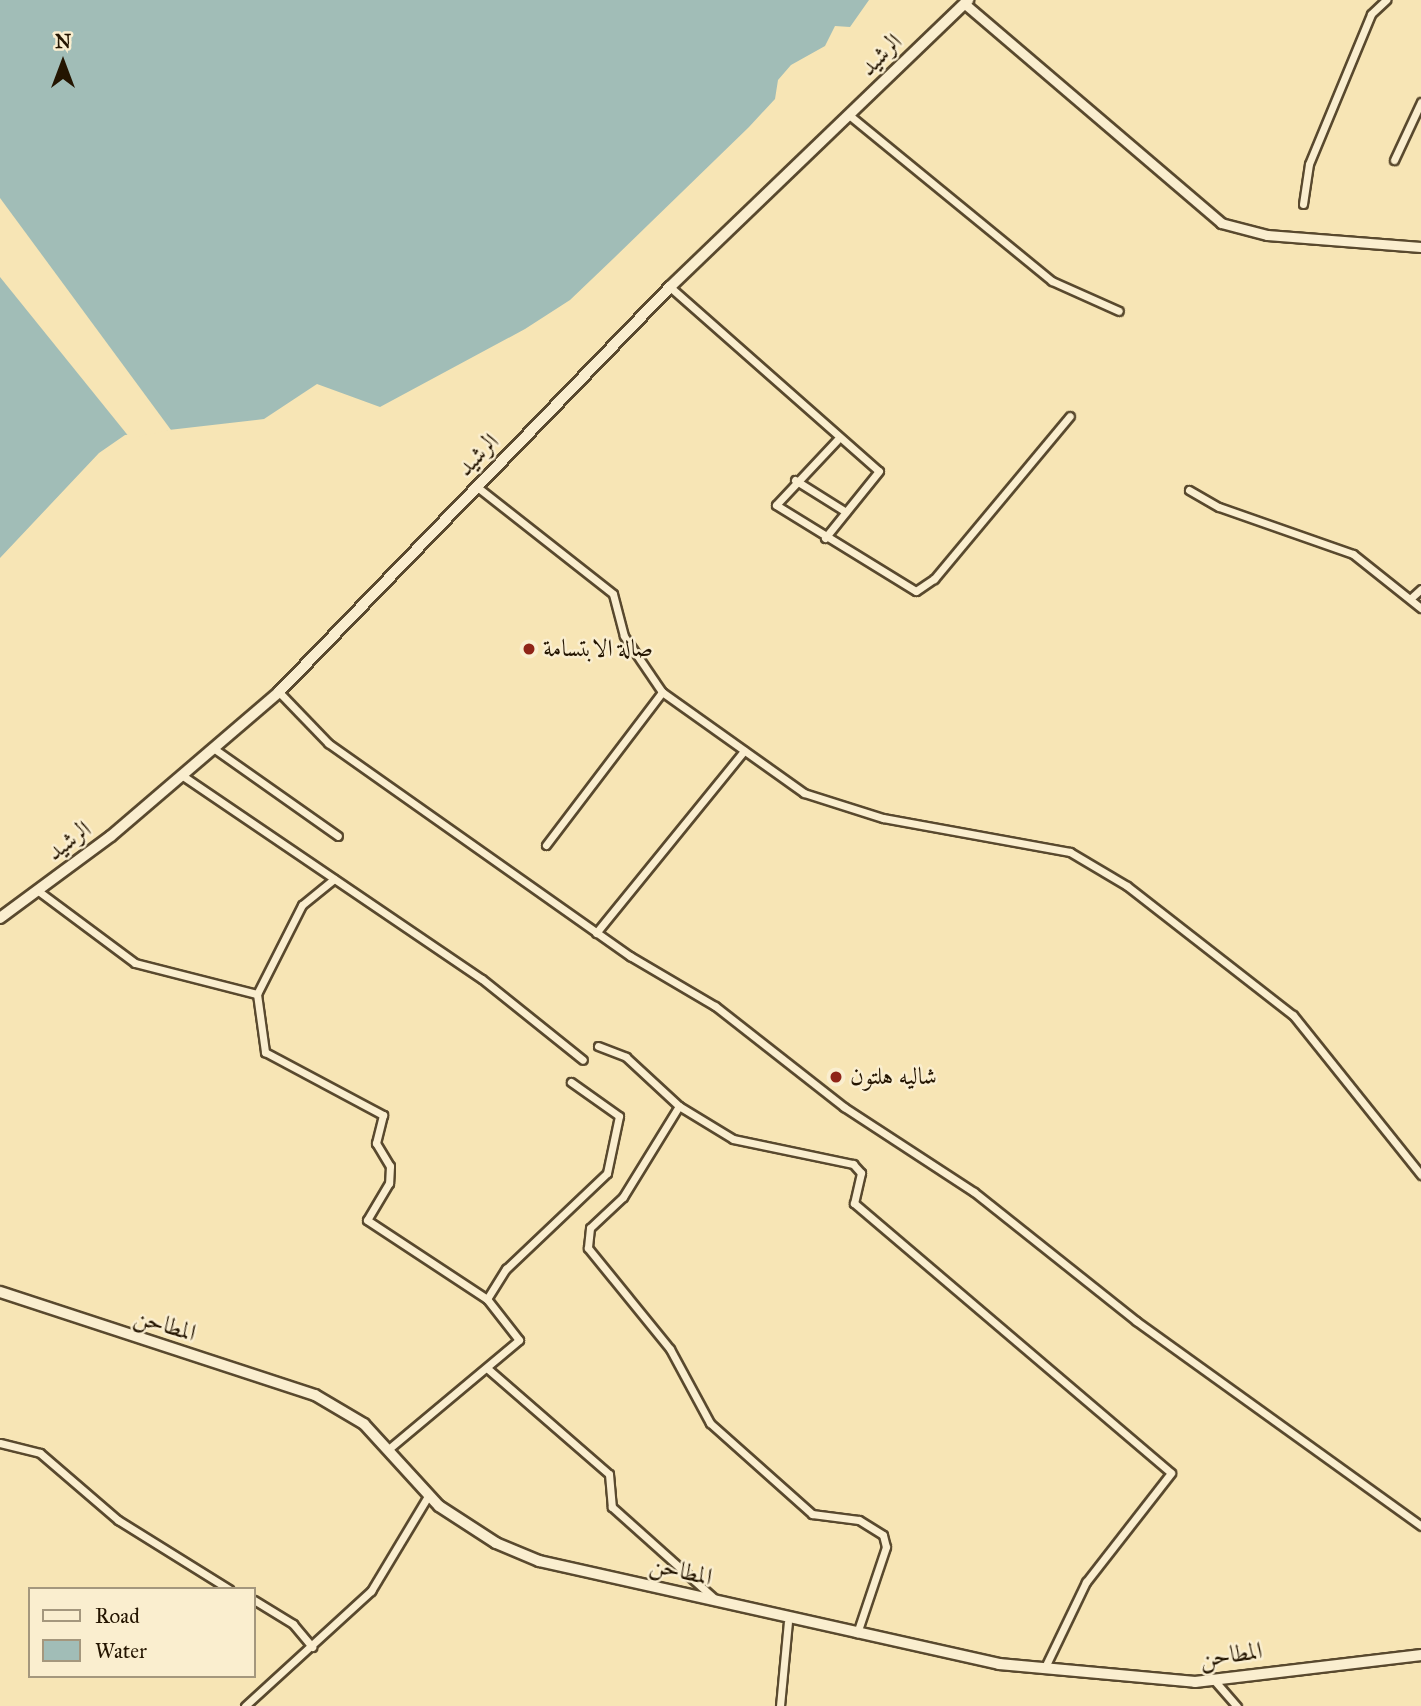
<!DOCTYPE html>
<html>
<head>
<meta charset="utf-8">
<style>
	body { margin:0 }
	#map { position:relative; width:1421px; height:1706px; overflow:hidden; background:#f7e5b5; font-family:"IM FELL Great Primer",Amiri,serif }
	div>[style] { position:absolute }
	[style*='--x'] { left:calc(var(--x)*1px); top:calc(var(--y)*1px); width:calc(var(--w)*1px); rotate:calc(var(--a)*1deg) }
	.water>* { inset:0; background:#a1bdb7 }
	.pier>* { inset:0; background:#f7e5b5 }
	.roads { filter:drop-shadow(2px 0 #59492e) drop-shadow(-2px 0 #59492e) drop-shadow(0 2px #59492e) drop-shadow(0 -2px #59492e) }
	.minor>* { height:7px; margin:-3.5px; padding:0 3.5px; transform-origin:3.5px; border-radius:3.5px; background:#faeecf }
	.tertiary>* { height:9px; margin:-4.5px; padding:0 4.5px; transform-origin:4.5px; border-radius:4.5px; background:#faeecf }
	.secondary>* { height:10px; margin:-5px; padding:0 5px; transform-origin:5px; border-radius:5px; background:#faeecf }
	.dots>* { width:19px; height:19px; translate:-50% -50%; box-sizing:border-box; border:4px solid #faeecf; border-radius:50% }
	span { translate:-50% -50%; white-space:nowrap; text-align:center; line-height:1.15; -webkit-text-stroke:5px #faeecf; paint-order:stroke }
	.street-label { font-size:24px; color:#241501 }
	.poi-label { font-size:24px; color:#241501 }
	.left { translate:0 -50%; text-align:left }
	.legend { position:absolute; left:28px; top:1587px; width:228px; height:91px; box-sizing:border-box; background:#faeecf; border:2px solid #a4977d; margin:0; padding:9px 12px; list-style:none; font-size:21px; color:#241501 }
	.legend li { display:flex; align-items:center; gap:14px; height:35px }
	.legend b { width:35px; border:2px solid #a4977d }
	.north { position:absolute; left:28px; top:28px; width:70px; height:70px; -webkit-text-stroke:5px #faeecf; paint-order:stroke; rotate:0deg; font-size:19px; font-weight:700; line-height:28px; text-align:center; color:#241501 }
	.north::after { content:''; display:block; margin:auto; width:24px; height:32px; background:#241501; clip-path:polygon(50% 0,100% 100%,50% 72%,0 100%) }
</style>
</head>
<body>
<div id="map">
	<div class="water">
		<i style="clip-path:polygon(0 0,869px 0,850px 27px,835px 26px,825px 46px,791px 65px,778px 80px,775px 99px,749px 127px,614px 258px,570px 300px,525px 329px,380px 407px,317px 384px,264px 419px,125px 435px,99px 453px,0 558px)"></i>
	</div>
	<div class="pier">
		<i style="clip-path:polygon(0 198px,171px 430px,130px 438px,0 277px)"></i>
	</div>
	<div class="roads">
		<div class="minor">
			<i style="--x:849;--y:115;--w:262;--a:39.3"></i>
			<i style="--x:1052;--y:281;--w:73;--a:24.1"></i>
			<i style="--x:1394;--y:160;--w:64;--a:-65"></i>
			<i style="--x:1303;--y:204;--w:40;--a:-81.5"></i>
			<i style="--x:1309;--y:164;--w:162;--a:-67.5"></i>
			<i style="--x:1371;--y:14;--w:21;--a:-43"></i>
			<i style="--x:670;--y:287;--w:278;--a:41.4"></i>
			<i style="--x:879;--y:471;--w:86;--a:128.9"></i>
			<i style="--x:837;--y:440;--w:89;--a:133.2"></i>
			<i style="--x:776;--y:505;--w:164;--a:31.6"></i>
			<i style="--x:916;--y:591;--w:22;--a:-34"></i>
			<i style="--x:934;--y:579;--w:212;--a:-50.2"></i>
			<i style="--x:795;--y:480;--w:60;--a:32.1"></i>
			<i style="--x:476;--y:486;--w:174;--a:38.2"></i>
			<i style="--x:613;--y:594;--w:43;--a:75.3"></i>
			<i style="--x:624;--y:636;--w:68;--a:55.8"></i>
			<i style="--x:662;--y:692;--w:174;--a:35.4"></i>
			<i style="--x:804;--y:793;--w:83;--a:17.6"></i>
			<i style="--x:883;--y:818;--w:190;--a:10.3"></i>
			<i style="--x:1070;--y:852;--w:66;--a:30.8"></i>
			<i style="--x:1127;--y:886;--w:210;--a:37.9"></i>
			<i style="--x:1293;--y:1015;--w:205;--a:51.3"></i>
			<i style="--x:1189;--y:490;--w:34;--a:30"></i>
			<i style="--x:1219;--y:507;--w:142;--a:19.3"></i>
			<i style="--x:1353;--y:554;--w:87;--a:38.5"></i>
			<i style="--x:1411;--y:598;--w:13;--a:-42"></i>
			<i style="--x:279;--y:692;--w:71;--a:46.1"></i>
			<i style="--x:328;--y:743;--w:370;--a:35.2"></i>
			<i style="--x:630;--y:956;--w:99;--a:30.5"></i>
			<i style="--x:715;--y:1006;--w:164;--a:38.1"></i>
			<i style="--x:844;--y:1107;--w:155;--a:33.2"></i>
			<i style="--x:974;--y:1192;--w:207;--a:38.5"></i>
			<i style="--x:1136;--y:1321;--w:351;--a:35.7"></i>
			<i style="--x:216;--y:750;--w:149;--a:35.2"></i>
			<i style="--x:183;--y:776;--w:361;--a:34.2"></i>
			<i style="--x:482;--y:979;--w:129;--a:38.7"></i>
			<i style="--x:546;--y:845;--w:192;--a:-52.8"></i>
			<i style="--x:334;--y:879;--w:41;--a:140.9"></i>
			<i style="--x:302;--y:905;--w:100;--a:116.8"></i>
			<i style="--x:257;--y:994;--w:59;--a:82.1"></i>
			<i style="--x:265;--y:1052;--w:134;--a:28.1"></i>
			<i style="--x:383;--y:1115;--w:29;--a:104"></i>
			<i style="--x:376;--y:1143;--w:27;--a:59"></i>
			<i style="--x:390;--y:1166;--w:17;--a:93"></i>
			<i style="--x:389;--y:1183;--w:43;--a:120.7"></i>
			<i style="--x:367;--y:1220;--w:144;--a:33.4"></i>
			<i style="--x:487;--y:1299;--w:52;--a:52"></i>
			<i style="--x:519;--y:1340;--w:168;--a:140.1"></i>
			<i style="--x:37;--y:890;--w:122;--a:36.7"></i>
			<i style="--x:135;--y:963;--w:126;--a:14.3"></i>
			<i style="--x:596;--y:933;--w:235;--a:-50.9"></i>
			<i style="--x:598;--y:1046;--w:30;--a:21"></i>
			<i style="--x:626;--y:1057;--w:72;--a:42.8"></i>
			<i style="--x:679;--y:1106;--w:63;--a:31.4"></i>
			<i style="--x:733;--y:1139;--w:123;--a:11.8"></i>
			<i style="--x:853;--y:1164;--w:12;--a:48"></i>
			<i style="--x:861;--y:1173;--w:31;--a:103"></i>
			<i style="--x:854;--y:1203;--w:416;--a:40.4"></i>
			<i style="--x:1171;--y:1473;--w:138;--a:127.9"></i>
			<i style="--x:1086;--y:1582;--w:92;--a:115.7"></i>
			<i style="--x:679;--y:1106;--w:107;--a:121.6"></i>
			<i style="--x:623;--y:1197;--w:45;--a:136.8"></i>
			<i style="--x:590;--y:1228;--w:20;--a:96"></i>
			<i style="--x:588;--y:1248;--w:130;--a:50.9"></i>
			<i style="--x:670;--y:1349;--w:84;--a:61.6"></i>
			<i style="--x:710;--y:1423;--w:137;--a:41.7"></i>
			<i style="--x:812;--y:1514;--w:47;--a:7.3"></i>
			<i style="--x:859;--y:1520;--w:28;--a:32"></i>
			<i style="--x:883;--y:1535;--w:12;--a:76"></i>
			<i style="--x:886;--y:1547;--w:91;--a:108.6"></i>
			<i style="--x:487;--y:1299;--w:36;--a:-58"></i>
			<i style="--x:506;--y:1269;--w:139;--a:-43.5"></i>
			<i style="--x:607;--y:1173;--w:58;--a:-78.1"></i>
			<i style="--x:619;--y:1116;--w:59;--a:-144.7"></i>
			<i style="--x:488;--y:1369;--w:160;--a:41"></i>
			<i style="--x:609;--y:1474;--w:33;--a:85"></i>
			<i style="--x:612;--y:1507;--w:140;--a:41.8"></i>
			<i style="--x:0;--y:1443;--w:41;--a:14"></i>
			<i style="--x:40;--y:1453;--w:103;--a:40.7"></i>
			<i style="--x:118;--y:1520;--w:131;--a:31.9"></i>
			<i style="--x:254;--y:1600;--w:46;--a:31.6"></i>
			<i style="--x:293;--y:1624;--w:30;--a:50"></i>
			<i style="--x:1214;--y:1680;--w:35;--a:49"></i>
			<i style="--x:245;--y:1706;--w:171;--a:-42.4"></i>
			<i style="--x:371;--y:1591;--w:111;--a:-59"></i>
			<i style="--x:780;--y:1706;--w:84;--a:-84.6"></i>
		</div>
		<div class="tertiary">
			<i style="--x:965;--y:4;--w:337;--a:40.5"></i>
			<i style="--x:1221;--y:223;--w:48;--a:14.6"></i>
			<i style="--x:1267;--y:235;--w:154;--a:4.5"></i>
		</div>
		<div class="secondary">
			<i style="--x:0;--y:918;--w:138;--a:-36.5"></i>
			<i style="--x:111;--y:836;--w:221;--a:-40.6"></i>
			<i style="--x:279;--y:692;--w:563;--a:-46.01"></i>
			<i style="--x:670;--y:287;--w:414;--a:-43.9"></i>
			<i style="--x:0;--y:1292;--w:331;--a:18.1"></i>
			<i style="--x:315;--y:1395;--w:57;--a:30.6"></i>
			<i style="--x:364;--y:1424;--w:111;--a:47.6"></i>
			<i style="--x:439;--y:1506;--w:68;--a:33"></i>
			<i style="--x:496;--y:1543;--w:47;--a:22.7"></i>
			<i style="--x:539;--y:1561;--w:471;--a:12.6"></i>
			<i style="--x:999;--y:1664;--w:197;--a:5.2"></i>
			<i style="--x:1195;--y:1682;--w:228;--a:-6.8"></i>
		</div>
	</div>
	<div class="dots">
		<i style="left:529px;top:649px;background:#8f2418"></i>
		<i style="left:836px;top:1077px;background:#8f2418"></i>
	</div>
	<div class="street-label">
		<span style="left:881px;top:55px;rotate:-44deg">الرشيد</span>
		<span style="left:478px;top:455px;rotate:-45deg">الرشيد</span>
		<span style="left:69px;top:841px;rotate:-36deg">الرشيد</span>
		<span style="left:165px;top:1325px;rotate:17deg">المطاحن</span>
		<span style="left:681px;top:1571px;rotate:13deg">المطاحن</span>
		<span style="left:1231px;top:1655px;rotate:-8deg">المطاحن</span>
	</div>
	<div class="poi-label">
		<span class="left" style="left:543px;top:649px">صالة الابتسامة</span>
		<span class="left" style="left:850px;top:1077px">شاليه هلتون</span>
	</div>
	<ul class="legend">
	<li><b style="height:9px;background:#faeecf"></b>Road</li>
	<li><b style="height:19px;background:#a1bdb7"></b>Water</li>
	</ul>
	<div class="north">N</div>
</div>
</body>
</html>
